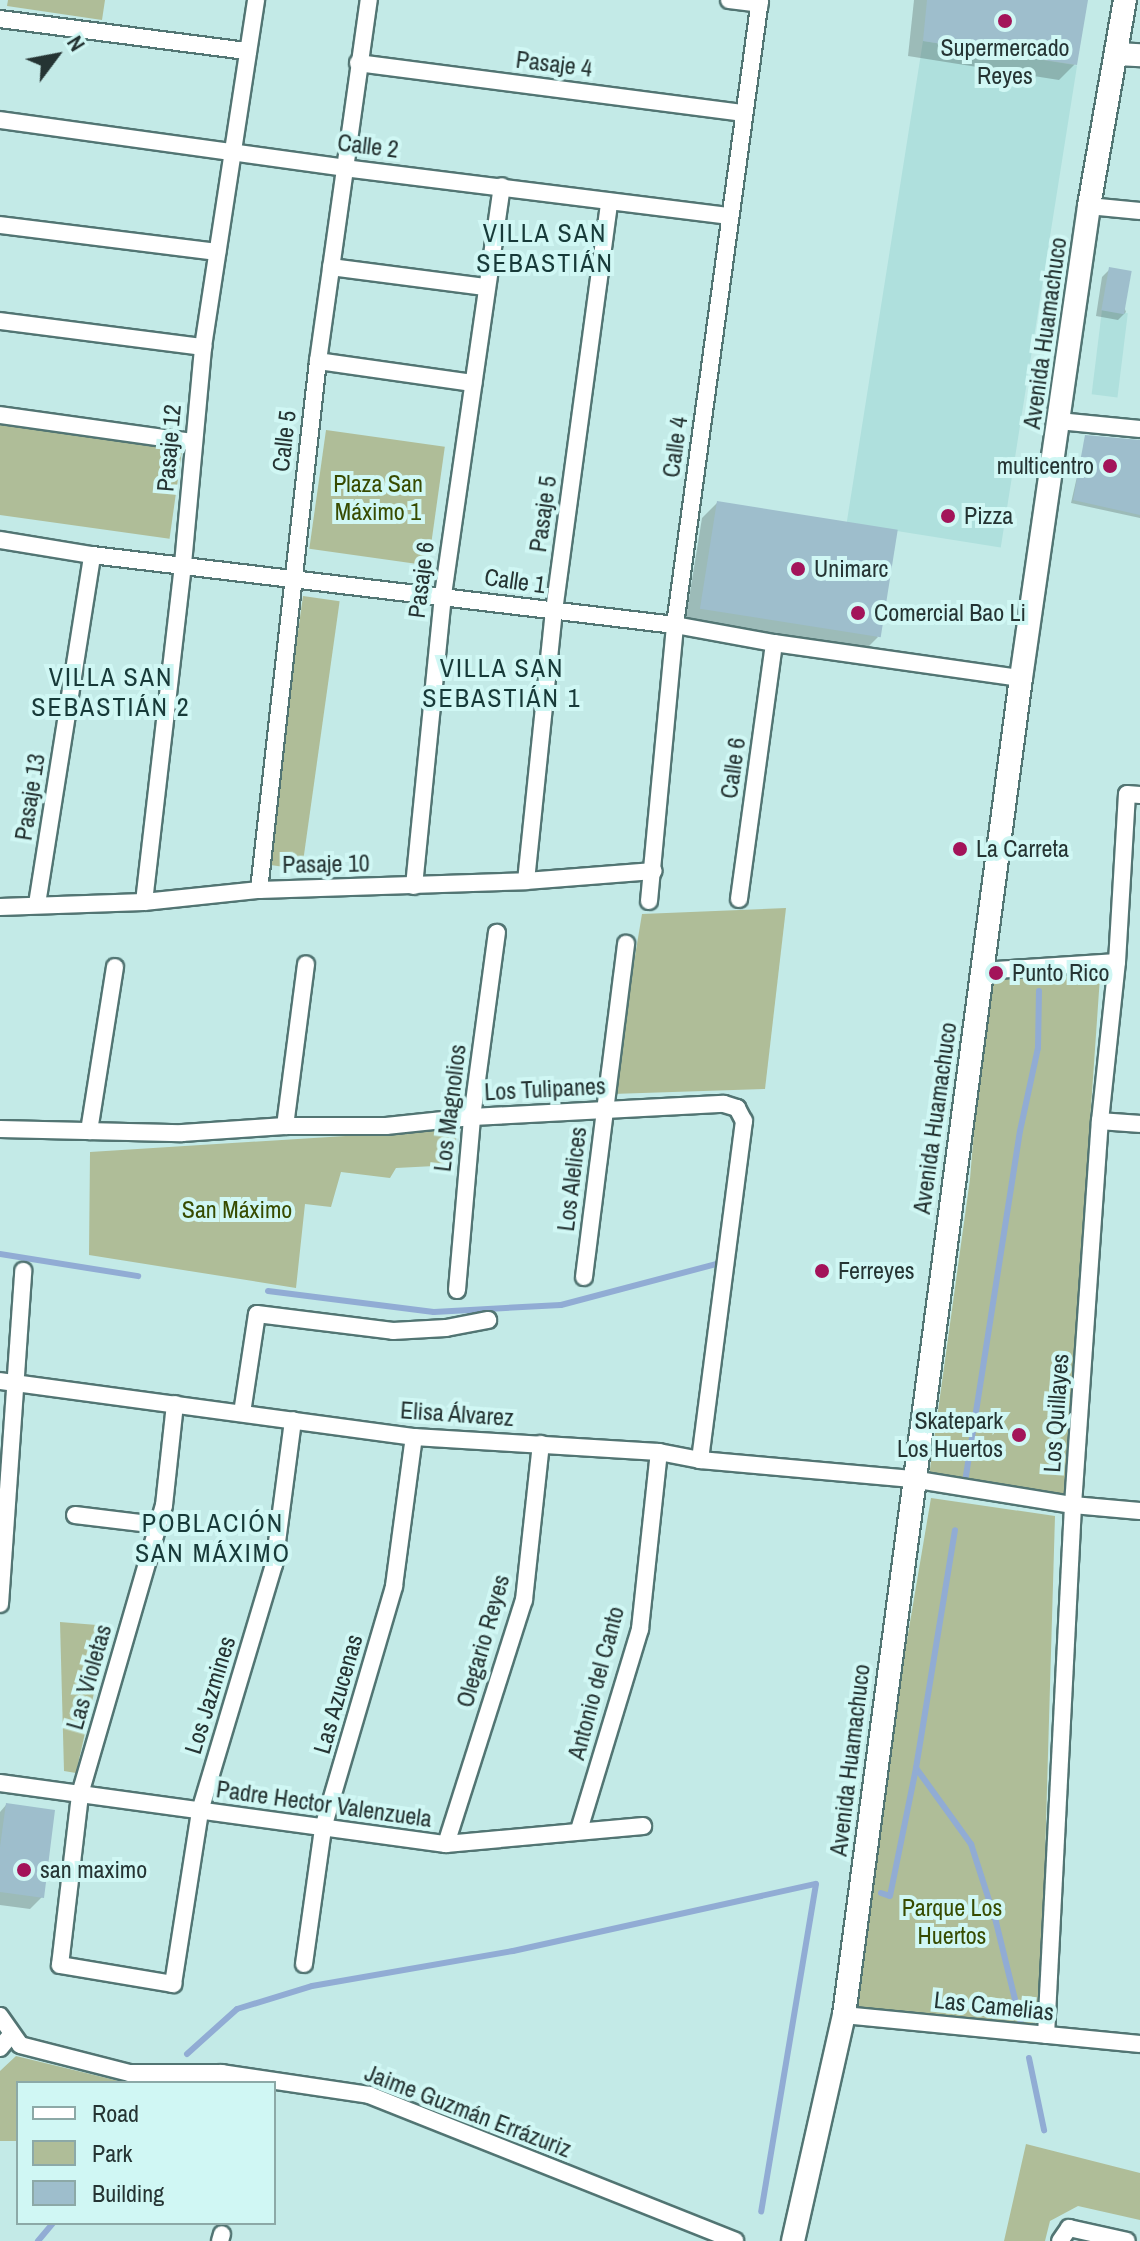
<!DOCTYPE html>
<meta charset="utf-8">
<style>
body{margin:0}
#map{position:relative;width:1140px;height:2241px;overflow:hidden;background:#c3eae7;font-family:"Archivo Narrow",sans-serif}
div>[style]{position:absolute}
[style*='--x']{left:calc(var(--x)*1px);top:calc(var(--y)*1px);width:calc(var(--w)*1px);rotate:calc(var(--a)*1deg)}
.built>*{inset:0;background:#afe0dd;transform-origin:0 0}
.green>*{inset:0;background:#afbd98;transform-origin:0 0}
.shadow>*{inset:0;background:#0003}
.stream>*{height:6px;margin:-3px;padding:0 3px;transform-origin:3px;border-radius:3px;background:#91acd4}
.building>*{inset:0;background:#9ebecc;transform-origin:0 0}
.roads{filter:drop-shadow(2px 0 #527573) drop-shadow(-2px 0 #527573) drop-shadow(0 2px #527573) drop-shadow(0 -2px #527573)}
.street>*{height:16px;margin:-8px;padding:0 8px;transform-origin:8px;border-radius:8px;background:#fff}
.secondary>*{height:22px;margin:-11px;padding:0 11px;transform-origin:11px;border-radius:11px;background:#fff}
.dots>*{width:22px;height:22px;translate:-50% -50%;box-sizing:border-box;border:4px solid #d0f7f4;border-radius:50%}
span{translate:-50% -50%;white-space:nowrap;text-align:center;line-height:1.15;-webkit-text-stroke:8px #d0f7f4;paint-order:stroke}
.poi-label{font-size:24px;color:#253433}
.right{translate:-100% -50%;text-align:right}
.left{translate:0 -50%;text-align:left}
.street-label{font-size:24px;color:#253433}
.park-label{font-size:24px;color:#374b00}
.neighbourhood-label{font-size:26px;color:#173a39;letter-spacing:2px}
.legend{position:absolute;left:16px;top:2081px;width:260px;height:144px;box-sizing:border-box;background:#d0f7f4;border:2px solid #8ca9a7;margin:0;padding:10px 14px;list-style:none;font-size:24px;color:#253433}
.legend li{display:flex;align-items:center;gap:16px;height:40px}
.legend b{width:40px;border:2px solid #8ca9a7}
.north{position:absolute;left:16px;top:16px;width:80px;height:80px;-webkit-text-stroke:6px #d0f7f4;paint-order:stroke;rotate:58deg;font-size:22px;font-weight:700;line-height:32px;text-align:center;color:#253433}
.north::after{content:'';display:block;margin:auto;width:28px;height:36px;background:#253433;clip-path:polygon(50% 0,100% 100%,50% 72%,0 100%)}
</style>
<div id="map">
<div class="built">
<div style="left:923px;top:41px;width:156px;height:488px;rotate:9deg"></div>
<div style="left:1102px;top:310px;width:26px;height:85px;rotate:7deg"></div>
</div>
<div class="green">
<div style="clip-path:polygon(8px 0,105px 0,102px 20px,7px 6px)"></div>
<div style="left:0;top:423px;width:184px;height:91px;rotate:8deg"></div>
<div style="left:326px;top:430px;width:120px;height:120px;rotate:8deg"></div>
<div style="left:303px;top:596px;width:37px;height:271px;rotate:8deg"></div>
<div style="clip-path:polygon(786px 908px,765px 1089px,612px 1094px,642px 914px)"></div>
<div style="clip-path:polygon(1101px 962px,1064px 1499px,929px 1476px,970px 1179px,987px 973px)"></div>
<div style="clip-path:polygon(457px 1129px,454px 1165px,396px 1168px,390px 1178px,341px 1172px,331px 1207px,305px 1204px,296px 1288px,89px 1255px,90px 1152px)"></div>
<div style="clip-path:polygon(931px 1498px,1055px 1516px,1040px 2027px,845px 2007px)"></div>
<div style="clip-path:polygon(60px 1622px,109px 1626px,76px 1773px,64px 1771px)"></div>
<div style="clip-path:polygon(16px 2056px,123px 2082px,127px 2083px,18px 2083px,18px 2141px,0 2141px,0 2071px)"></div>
<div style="clip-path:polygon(1026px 2144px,1140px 2173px,1140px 2220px,1078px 2206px,1050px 2221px,1045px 2241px,1004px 2241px)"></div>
</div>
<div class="shadow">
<div style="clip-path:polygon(914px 0,1086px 0,1075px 64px,1059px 80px,908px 56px)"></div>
<div style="clip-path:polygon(1110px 269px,1126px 312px,1118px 320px,1096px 316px,1102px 277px)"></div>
<div style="clip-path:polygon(1086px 437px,1140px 442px,1140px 518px,1071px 503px)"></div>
<div style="clip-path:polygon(717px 503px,878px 637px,863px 652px,685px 623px,702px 518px)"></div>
<div style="clip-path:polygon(6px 1805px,42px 1897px,30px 1909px,0 1905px,0 1812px)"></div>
</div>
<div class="stream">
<div style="--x:0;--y:1254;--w:140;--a:9.1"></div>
<div style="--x:268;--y:1291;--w:167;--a:7.2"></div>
<div style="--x:434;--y:1312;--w:127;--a:-3.2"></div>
<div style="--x:561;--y:1305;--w:169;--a:-14.8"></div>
<div style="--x:965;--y:1482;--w:355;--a:-81.1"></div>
<div style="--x:1020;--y:1131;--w:85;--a:-77.8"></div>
<div style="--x:1038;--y:1048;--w:57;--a:-89"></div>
<div style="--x:916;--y:1768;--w:94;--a:54.1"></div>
<div style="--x:971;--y:1844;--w:82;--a:72.2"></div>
<div style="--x:996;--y:1922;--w:105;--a:76.2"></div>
<div style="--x:881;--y:1893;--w:9;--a:18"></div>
<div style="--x:890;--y:1896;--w:131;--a:-78.5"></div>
<div style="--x:916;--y:1768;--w:241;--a:-80.7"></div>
<div style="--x:187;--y:2054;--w:67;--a:-42"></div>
<div style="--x:237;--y:2009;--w:78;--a:-17"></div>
<div style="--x:312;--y:1986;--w:204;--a:-9.9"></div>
<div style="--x:513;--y:1951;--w:310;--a:-12.5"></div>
<div style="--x:816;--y:1884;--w:332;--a:99.5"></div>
<div style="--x:1029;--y:2058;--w:74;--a:78.2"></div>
<div style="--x:38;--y:2241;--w:23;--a:-50"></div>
</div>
<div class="building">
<div style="clip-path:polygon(927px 0,1088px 0,1077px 65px,923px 41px)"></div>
<div style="left:1109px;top:267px;width:23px;height:44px;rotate:10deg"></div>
<div style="clip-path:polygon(1085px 435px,1140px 440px,1140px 515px,1073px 500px)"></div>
<div style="left:717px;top:501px;width:183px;height:109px;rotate:9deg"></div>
<div style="clip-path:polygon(6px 1803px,55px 1810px,44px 1898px,0 1892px,0 1847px)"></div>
</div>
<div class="roads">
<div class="street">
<div style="--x:729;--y:0;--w:31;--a:7"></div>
<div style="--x:0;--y:19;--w:250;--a:7.4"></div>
<div style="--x:358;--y:63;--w:389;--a:7.4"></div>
<div style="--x:0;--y:120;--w:347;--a:7.9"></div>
<div style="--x:344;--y:168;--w:389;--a:7.1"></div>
<div style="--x:1089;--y:206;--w:51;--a:5.6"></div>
<div style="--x:0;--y:225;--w:219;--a:7.1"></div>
<div style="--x:331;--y:267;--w:155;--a:7.4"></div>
<div style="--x:0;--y:321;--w:205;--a:7.3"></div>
<div style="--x:318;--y:361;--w:157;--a:8.1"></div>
<div style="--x:0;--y:415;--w:195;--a:8"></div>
<div style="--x:1059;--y:421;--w:81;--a:5.6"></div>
<div style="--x:0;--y:540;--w:93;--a:9.3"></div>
<div style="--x:92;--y:555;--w:587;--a:6.85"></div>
<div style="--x:675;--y:625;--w:101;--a:10.3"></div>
<div style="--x:774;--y:643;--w:249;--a:8.1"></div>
<div style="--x:526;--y:881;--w:271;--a:-84.1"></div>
<div style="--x:554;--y:611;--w:413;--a:-82.3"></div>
<div style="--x:414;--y:886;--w:292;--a:-84.3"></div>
<div style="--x:443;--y:595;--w:413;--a:-81.8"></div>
<div style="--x:259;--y:890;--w:532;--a:-83.64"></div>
<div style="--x:318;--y:361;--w:365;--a:-82"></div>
<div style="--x:739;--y:899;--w:258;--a:-82.2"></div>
<div style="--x:649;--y:901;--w:277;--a:-84.6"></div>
<div style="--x:675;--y:625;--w:631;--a:-82.26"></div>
<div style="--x:144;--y:902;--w:340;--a:-83.4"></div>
<div style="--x:183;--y:564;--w:218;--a:-84.7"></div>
<div style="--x:203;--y:347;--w:351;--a:-81.3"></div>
<div style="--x:37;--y:904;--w:353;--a:-81"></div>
<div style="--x:0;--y:907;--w:144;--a:-2"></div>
<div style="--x:144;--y:902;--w:116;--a:-6"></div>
<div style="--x:259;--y:890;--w:267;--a:-1.9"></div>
<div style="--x:526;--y:881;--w:128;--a:-4.5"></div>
<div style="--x:981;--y:971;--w:136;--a:-3.8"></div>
<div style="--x:1100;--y:1121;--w:40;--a:4.3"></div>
<div style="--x:285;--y:1126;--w:163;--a:-82.6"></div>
<div style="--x:0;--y:1129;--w:182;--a:1.3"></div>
<div style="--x:182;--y:1133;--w:103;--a:-3.9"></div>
<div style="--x:285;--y:1126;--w:101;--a:0"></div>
<div style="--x:386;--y:1126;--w:86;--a:-6"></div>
<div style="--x:472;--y:1117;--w:252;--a:-3"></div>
<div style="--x:724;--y:1104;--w:14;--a:17"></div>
<div style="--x:737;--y:1108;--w:15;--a:62"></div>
<div style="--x:744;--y:1121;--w:342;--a:97.4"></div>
<div style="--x:89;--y:1131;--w:166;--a:-81"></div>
<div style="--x:584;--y:1277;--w:336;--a:-82.8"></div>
<div style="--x:457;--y:1290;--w:174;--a:-85"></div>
<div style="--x:472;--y:1117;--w:186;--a:-82.3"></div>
<div style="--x:0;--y:1381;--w:418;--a:7.7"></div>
<div style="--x:414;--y:1437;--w:245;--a:3.5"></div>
<div style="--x:659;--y:1452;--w:42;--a:11"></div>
<div style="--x:700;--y:1460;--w:213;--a:5.1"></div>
<div style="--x:912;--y:1479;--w:163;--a:9.2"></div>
<div style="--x:1073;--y:1505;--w:67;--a:5.1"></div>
<div style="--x:175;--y:1404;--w:102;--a:96.2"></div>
<div style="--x:164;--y:1505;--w:302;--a:106.2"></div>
<div style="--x:80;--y:1795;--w:171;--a:96.7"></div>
<div style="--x:60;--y:1965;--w:115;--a:9.5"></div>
<div style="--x:173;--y:1984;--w:175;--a:-81.1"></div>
<div style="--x:200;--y:1811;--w:257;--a:-73.3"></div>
<div style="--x:274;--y:1565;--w:146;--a:-82.5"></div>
<div style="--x:242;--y:1413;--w:100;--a:-81.4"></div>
<div style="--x:257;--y:1314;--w:137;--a:7.1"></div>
<div style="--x:393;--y:1331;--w:53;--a:-3.2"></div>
<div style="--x:446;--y:1328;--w:43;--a:-10.8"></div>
<div style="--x:75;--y:1515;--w:84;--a:6.9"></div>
<div style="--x:0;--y:1604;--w:334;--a:-86"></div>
<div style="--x:0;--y:1783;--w:450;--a:7.8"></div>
<div style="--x:446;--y:1844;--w:198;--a:-5.2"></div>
<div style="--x:579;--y:1830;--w:210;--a:-73.1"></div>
<div style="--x:640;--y:1629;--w:178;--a:-83.9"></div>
<div style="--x:446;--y:1844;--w:256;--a:-72.3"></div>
<div style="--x:524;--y:1600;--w:157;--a:-83.8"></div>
<div style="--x:304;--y:1964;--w:137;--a:-82"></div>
<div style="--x:323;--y:1828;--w:252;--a:-73.6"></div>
<div style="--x:394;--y:1586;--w:150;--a:-82.4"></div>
<div style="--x:844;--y:2015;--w:297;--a:5.6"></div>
<div style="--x:0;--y:2016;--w:35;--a:55"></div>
<div style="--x:20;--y:2045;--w:114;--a:14.3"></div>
<div style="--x:130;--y:2073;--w:92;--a:0"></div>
<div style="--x:222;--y:2073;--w:149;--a:8.5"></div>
<div style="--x:369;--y:2095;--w:394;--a:21.7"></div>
<div style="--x:1046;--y:2035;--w:531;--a:-87.08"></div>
<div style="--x:1073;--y:1505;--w:385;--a:-86"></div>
<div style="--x:1100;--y:1121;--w:160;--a:-83.9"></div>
<div style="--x:1117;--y:962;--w:168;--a:-86.6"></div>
<div style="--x:1127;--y:794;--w:13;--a:4"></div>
<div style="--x:0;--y:2048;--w:17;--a:-50"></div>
<div style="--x:220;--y:2241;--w:7;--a:-74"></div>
<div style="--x:1060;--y:2241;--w:16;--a:-55"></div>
<div style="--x:1069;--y:2228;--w:59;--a:12.6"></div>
</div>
<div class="secondary">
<div style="--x:1118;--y:54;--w:22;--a:3"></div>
<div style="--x:793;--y:2241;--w:232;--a:-77.3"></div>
<div style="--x:844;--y:2015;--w:1349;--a:-82.46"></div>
<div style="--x:1021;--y:678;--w:477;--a:-81.8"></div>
<div style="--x:1089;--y:206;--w:209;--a:-80.1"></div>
</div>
</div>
<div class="dots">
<div style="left:1005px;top:21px;background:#a3145a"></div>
<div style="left:1110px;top:466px;background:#a3145a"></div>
<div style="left:948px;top:516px;background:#a3145a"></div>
<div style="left:798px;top:569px;background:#a3145a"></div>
<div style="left:858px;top:613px;background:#a3145a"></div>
<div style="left:960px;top:849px;background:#a3145a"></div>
<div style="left:996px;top:973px;background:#a3145a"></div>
<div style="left:822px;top:1271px;background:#a3145a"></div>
<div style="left:1019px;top:1435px;background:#a3145a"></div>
<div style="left:24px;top:1870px;background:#a3145a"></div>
</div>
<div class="poi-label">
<span style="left:1005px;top:62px">Supermercado<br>Reyes</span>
<span class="right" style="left:1094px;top:466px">multicentro</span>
<span class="left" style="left:964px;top:516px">Pizza</span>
<span class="left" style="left:814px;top:569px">Unimarc</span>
<span class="left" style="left:874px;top:613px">Comercial Bao Li</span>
<span class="left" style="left:976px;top:849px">La Carreta</span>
<span class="left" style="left:1012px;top:973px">Punto Rico</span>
<span class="left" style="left:838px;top:1271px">Ferreyes</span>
<span class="right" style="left:1003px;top:1435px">Skatepark<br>Los Huertos</span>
<span class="left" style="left:40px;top:1870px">san maximo</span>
</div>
<div class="street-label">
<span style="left:554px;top:64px;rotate:7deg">Pasaje 4</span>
<span style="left:368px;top:146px;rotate:7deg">Calle 2</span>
<span style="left:1045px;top:333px;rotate:-82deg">Avenida Huamachuco</span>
<span style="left:284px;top:441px;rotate:-83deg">Calle 5</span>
<span style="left:675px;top:447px;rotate:-82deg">Calle 4</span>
<span style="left:169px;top:448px;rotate:-85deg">Pasaje 12</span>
<span style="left:543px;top:514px;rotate:-82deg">Pasaje 5</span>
<span style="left:421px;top:580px;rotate:-83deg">Pasaje 6</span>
<span style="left:515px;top:581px;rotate:8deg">Calle 1</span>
<span style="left:733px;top:768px;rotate:-82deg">Calle 6</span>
<span style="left:30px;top:797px;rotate:-81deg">Pasaje 13</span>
<span style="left:326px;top:864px;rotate:-1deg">Pasaje 10</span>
<span style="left:545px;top:1089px;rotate:-3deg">Los Tulipanes</span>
<span style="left:450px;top:1108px;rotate:-83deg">Los Magnolios</span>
<span style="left:935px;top:1118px;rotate:-82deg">Avenida Huamachuco</span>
<span style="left:572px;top:1179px;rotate:-83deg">Los Alelices</span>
<span style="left:1056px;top:1413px;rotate:-86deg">Los Quillayes</span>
<span style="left:457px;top:1414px;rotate:4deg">Elisa Álvarez</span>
<span style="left:483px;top:1641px;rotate:-74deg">Olegario Reyes</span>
<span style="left:89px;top:1677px;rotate:-74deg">Las Violetas</span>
<span style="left:596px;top:1683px;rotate:-75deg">Antonio del Canto</span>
<span style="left:338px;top:1694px;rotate:-74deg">Las Azucenas</span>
<span style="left:210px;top:1695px;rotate:-73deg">Los Jazmines</span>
<span style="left:850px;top:1760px;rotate:-83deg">Avenida Huamachuco</span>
<span style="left:324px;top:1804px;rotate:8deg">Padre Hector Valenzuela</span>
<span style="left:994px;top:2006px;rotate:6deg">Las Camelias</span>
<span style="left:468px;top:2111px;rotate:21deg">Jaime Guzmán Errázuriz</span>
</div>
<div class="park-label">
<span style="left:378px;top:498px">Plaza San<br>Máximo 1</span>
<span style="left:237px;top:1210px">San Máximo</span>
<span style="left:952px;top:1922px">Parque Los<br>Huertos</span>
</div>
<div class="neighbourhood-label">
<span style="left:545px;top:248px">VILLA SAN<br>SEBASTIÁN</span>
<span style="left:502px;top:683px">VILLA SAN<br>SEBASTIÁN 1</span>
<span style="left:111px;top:692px">VILLA SAN<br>SEBASTIÁN 2</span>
<span style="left:213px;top:1538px">POBLACIÓN<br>SAN MÁXIMO</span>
</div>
<ul class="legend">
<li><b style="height:10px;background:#fff"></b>Road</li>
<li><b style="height:22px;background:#afbd98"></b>Park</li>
<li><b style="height:22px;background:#9ebecc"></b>Building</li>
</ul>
<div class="north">N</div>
</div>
